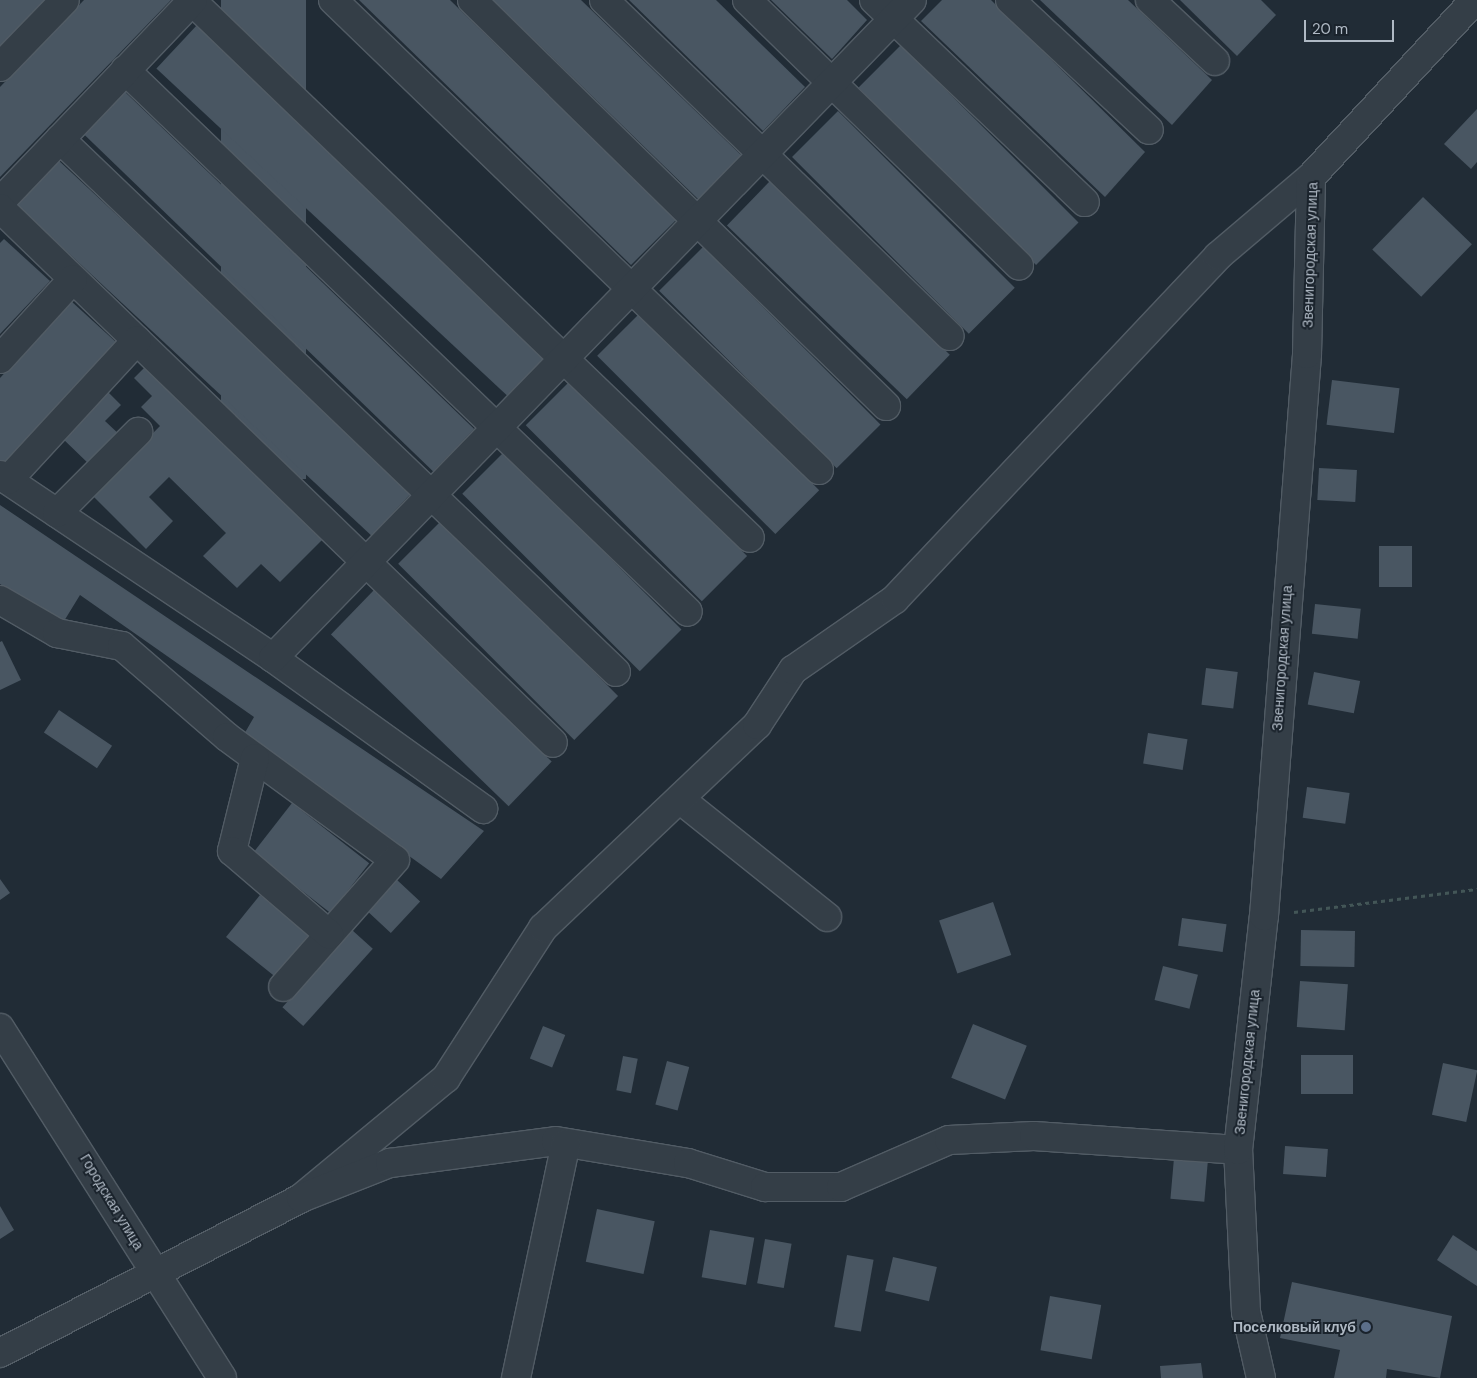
<!DOCTYPE html>
<meta charset="utf-8">
<style>
body{margin:0}
#map{position:relative;width:1477px;height:1378px;overflow:hidden;background:#212c36;font-family:"DM Sans",sans-serif}
div>[style]{position:absolute}
[style*='--x']{left:calc(var(--x)*1px);top:calc(var(--y)*1px);width:calc(var(--w)*1px);rotate:calc(var(--a)*1deg)}
.building>*{inset:0;background:#495662;transform-origin:0 0}
.path>*{height:3px;margin-top:-1.5px;transform-origin:0;background:repeating-linear-gradient(90deg,#435657 0 4px,transparent 0 8px)}
.roads{filter:drop-shadow(1px 0 #525c65) drop-shadow(-1px 0 #525c65) drop-shadow(0 1px #525c65) drop-shadow(0 -1px #525c65)}
.minor>*{height:28px;margin:-14px;padding:0 14px;transform-origin:14px;border-radius:14px;background:#343e47}
.dots>*{width:14px;height:14px;translate:-50% -50%;box-sizing:border-box;border:2px solid #1a232c;border-radius:50%}
span{translate:-50% -50%;white-space:nowrap;text-align:center;line-height:1.15;-webkit-text-stroke:4px #1a232c;paint-order:stroke}
.street-label{font-size:14px;color:#afb9c4}
.poi-label{font-size:14px;color:#afb9c4;font-weight:700}
.right{translate:-100% -50%;text-align:right}
.scale{position:absolute;left:1304px;top:20px;width:90px;height:22px;box-sizing:border-box;border:2px solid #afb9c4;border-top:0;padding-left:6px;font-size:15px;line-height:18px;white-space:nowrap;color:#afb9c4;-webkit-text-stroke:4px #1a232c;paint-order:stroke}
</style>
<div id="map">
<div class="building">
<div style="clip-path:polygon(0 0,48px 0,0 50px)"></div>
<div style="clip-path:polygon(84px 0,171px 0,0 177px,0 87px)"></div>
<div style="left:221px;top:0;width:85px;height:479px"></div>
<div style="clip-path:polygon(359px 0,450px 0,676px 220px,631px 265px)"></div>
<div style="clip-path:polygon(493px 0,581px 0,742px 156px,699px 200px)"></div>
<div style="clip-path:polygon(629px 0,716px 0,805px 87px,763px 131px)"></div>
<div style="clip-path:polygon(771px 0,847px 0,867px 20px,832px 59px)"></div>
<div style="clip-path:polygon(942px 0,991px 0,1145px 152px,1105px 197px,921px 21px)"></div>
<div style="clip-path:polygon(1040px 0,1128px 0,1212px 80px,1172px 125px)"></div>
<div style="clip-path:polygon(1180px 0,1261px 0,1276px 15px,1237px 56px)"></div>
<div style="left:198px;top:24px;width:484px;height:61px;rotate:43deg"></div>
<div style="left:901px;top:45px;width:251px;height:60px;rotate:45deg"></div>
<div style="left:121px;top:88px;width:491px;height:59px;rotate:44deg"></div>
<div style="clip-path:polygon(1477px 109px,1477px 162px,1471px 169px,1444px 144px)"></div>
<div style="left:838px;top:111px;width:250px;height:65px;rotate:45deg"></div>
<div style="left:57px;top:159px;width:487px;height:61px;rotate:43deg"></div>
<div style="left:770px;top:181px;width:250px;height:62px;rotate:44deg"></div>
<div style="left:1423px;top:197px;width:68px;height:73px;rotate:44deg"></div>
<div style="clip-path:polygon(4px 239px,50px 281px,0 334px,0 243px)"></div>
<div style="left:703px;top:247px;width:251px;height:62px;rotate:45deg"></div>
<div style="clip-path:polygon(71px 301px,117px 343px,4px 466px,0 463px,0 378px)"></div>
<div style="left:641px;top:312px;width:252px;height:62px;rotate:45deg"></div>
<div style="clip-path:polygon(147px 365px,323px 539px,280px 582px,261px 564px,237px 588px,203px 556px,226px 533px,169px 477px,149px 497px,173px 521px,146px 549px,92px 495px,160px 426px,141px 407px,152px 396px,134px 378px)"></div>
<div style="left:571px;top:380px;width:249px;height:64px;rotate:45deg"></div>
<div style="left:1332px;top:380px;width:68px;height:45px;rotate:7deg"></div>
<div style="clip-path:polygon(106px 390px,121px 405px,105px 421px,121px 436px,91px 466px,61px 437px)"></div>
<div style="left:504px;top:452px;width:251px;height:59px;rotate:45deg"></div>
<div style="left:1319px;top:468px;width:38px;height:32px;rotate:3deg"></div>
<div style="clip-path:polygon(0 505px,484px 831px,441px 879px,243px 736px,254px 717px,80px 595px,61px 626px,0 584px)"></div>
<div style="left:442px;top:520px;width:249px;height:62px;rotate:45deg"></div>
<div style="left:1379px;top:546px;width:33px;height:41px"></div>
<div style="left:374px;top:590px;width:247px;height:62px;rotate:44deg"></div>
<div style="left:1315px;top:604px;width:46px;height:30px;rotate:6deg"></div>
<div style="clip-path:polygon(2px 641px,21px 680px,0 690px,0 642px)"></div>
<div style="left:1206px;top:668px;width:32px;height:37px;rotate:7deg"></div>
<div style="left:1314px;top:672px;width:47px;height:33px;rotate:11deg"></div>
<div style="left:59px;top:710px;width:64px;height:27px;rotate:34deg"></div>
<div style="left:1148px;top:733px;width:40px;height:31px;rotate:9deg"></div>
<div style="left:1307px;top:787px;width:43px;height:31px;rotate:8deg"></div>
<div style="left:292px;top:803px;width:98px;height:63px;rotate:38deg"></div>
<div style="clip-path:polygon(0 879px,10px 893px,0 900px)"></div>
<div style="left:396px;top:879px;width:33px;height:43px;rotate:43deg"></div>
<div style="left:260px;top:895px;width:63px;height:54px;rotate:39deg"></div>
<div style="left:993px;top:902px;width:56px;height:57px;rotate:71deg"></div>
<div style="left:1182px;top:918px;width:45px;height:28px;rotate:8deg"></div>
<div style="left:352px;top:930px;width:28px;height:104px;rotate:42deg"></div>
<div style="left:1301px;top:930px;width:54px;height:36px;rotate:1deg"></div>
<div style="left:1163px;top:966px;width:36px;height:35px;rotate:14deg"></div>
<div style="left:1300px;top:981px;width:48px;height:46px;rotate:4deg"></div>
<div style="left:973px;top:1024px;width:58px;height:58px;rotate:22deg"></div>
<div style="left:543px;top:1026px;width:24px;height:35px;rotate:22deg"></div>
<div style="left:1301px;top:1055px;width:52px;height:39px"></div>
<div style="left:623px;top:1056px;width:15px;height:35px;rotate:11deg"></div>
<div style="left:667px;top:1061px;width:23px;height:45px;rotate:15deg"></div>
<div style="left:1443px;top:1063px;width:35px;height:53px;rotate:12deg"></div>
<div style="left:1285px;top:1146px;width:43px;height:28px;rotate:4deg"></div>
<div style="left:1174px;top:1158px;width:34px;height:41px;rotate:5deg"></div>
<div style="clip-path:polygon(0 1206px,14px 1230px,0 1239px)"></div>
<div style="left:597px;top:1209px;width:59px;height:54px;rotate:12deg"></div>
<div style="left:710px;top:1230px;width:45px;height:48px;rotate:10deg"></div>
<div style="clip-path:polygon(1453px 1235px,1477px 1251px,1477px 1286px,1437px 1260px)"></div>
<div style="left:765px;top:1239px;width:27px;height:45px;rotate:10deg"></div>
<div style="left:847px;top:1255px;width:27px;height:73px;rotate:10deg"></div>
<div style="left:893px;top:1257px;width:45px;height:35px;rotate:13deg"></div>
<div style="clip-path:polygon(1292px 1282px,1452px 1316px,1440px 1378px,1387px 1369px,1386px 1378px,1334px 1378px,1340px 1350px,1280px 1338px)"></div>
<div style="left:1050px;top:1296px;width:52px;height:55px;rotate:10deg"></div>
<div style="clip-path:polygon(1201px 1363px,1203px 1378px,1161px 1378px,1160px 1366px)"></div>
</div>
<div class="path">
<div style="--x:1294;--y:912;--w:184;--a:-7.2"></div>
</div>
<div class="roads">
<div class="minor">
<div style="--x:333;--y:0;--w:676;--a:44.04"></div>
<div style="--x:472;--y:0;--w:580;--a:44.44"></div>
<div style="--x:604;--y:0;--w:482;--a:44.2"></div>
<div style="--x:747;--y:0;--w:380;--a:44.3"></div>
<div style="--x:874;--y:0;--w:292;--a:43.8"></div>
<div style="--x:1010;--y:0;--w:190;--a:43.1"></div>
<div style="--x:1150;--y:0;--w:89;--a:43.2"></div>
<div style="--x:192;--y:1;--w:774;--a:43.9"></div>
<div style="--x:0;--y:67;--w:93;--a:-45.9"></div>
<div style="--x:125;--y:70;--w:781;--a:43.91"></div>
<div style="--x:60;--y:139;--w:770;--a:43.79"></div>
<div style="--x:0;--y:202;--w:279;--a:-46.3"></div>
<div style="--x:0;--y:208;--w:769;--a:44.05"></div>
<div style="--x:0;--y:359;--w:108;--a:-47.6"></div>
<div style="--x:0;--y:475;--w:329;--a:33.8"></div>
<div style="--x:273;--y:658;--w:259;--a:35.7"></div>
<div style="--x:8;--y:480;--w:190;--a:-47.3"></div>
<div style="--x:57;--y:513;--w:115;--a:-45"></div>
<div style="--x:0;--y:600;--w:66;--a:30.1"></div>
<div style="--x:57;--y:633;--w:66;--a:11.3"></div>
<div style="--x:122;--y:646;--w:139;--a:40.9"></div>
<div style="--x:227;--y:737;--w:208;--a:36.2"></div>
<div style="--x:395;--y:860;--w:169;--a:131.4"></div>
<div style="--x:273;--y:658;--w:917;--a:-45.84"></div>
<div style="--x:255;--y:758;--w:96;--a:103.9"></div>
<div style="--x:232;--y:851;--w:128;--a:40.6"></div>
<div style="--x:681;--y:800;--w:187;--a:38.7"></div>
<div style="--x:0;--y:1028;--w:414;--a:57.6"></div>
<div style="--x:301;--y:1198;--w:188;--a:-39.6"></div>
<div style="--x:446;--y:1078;--w:179;--a:-57.1"></div>
<div style="--x:543;--y:928;--w:295;--a:-43.5"></div>
<div style="--x:757;--y:725;--w:66;--a:-56.8"></div>
<div style="--x:793;--y:670;--w:124;--a:-34.8"></div>
<div style="--x:895;--y:599;--w:471;--a:-46.7"></div>
<div style="--x:1218;--y:256;--w:122;--a:-40.3"></div>
<div style="--x:0;--y:1353;--w:339;--a:-27.2"></div>
<div style="--x:301;--y:1198;--w:96;--a:-21.5"></div>
<div style="--x:390;--y:1163;--w:167;--a:-7.5"></div>
<div style="--x:556;--y:1141;--w:134;--a:9.5"></div>
<div style="--x:688;--y:1163;--w:81;--a:17.3"></div>
<div style="--x:765;--y:1187;--w:76;--a:0"></div>
<div style="--x:841;--y:1187;--w:118;--a:-23.5"></div>
<div style="--x:949;--y:1140;--w:85;--a:-2.7"></div>
<div style="--x:1034;--y:1136;--w:204;--a:3.9"></div>
<div style="--x:516;--y:1378;--w:240;--a:-78"></div>
<div style="--x:1261;--y:1378;--w:68;--a:-102.8"></div>
<div style="--x:1246;--y:1312;--w:162;--a:-92.8"></div>
<div style="--x:1238;--y:1150;--w:235;--a:-83.7"></div>
<div style="--x:1264;--y:916;--w:564;--a:-85.62"></div>
<div style="--x:1307;--y:354;--w:177;--a:-88.7"></div>
<div style="--x:1311;--y:177;--w:241;--a:-47.2"></div>
</div>
</div>
<div class="dots">
<div style="left:1366px;top:1327px;background:#5c6f8a"></div>
</div>
<div class="street-label">
<span style="left:1310px;top:255px;rotate:-88deg">Звенигородская улица</span>
<span style="left:1282px;top:658px;rotate:-86deg">Звенигородская улица</span>
<span style="left:1247px;top:1062px;rotate:-84deg">Звенигородская улица</span>
<span style="left:112px;top:1202px;rotate:59deg">Городская улица</span>
</div>
<div class="poi-label">
<span class="right" style="left:1356px;top:1327px">Поселковый клуб</span>
</div>
<div class="scale">20 m</div>
</div>
